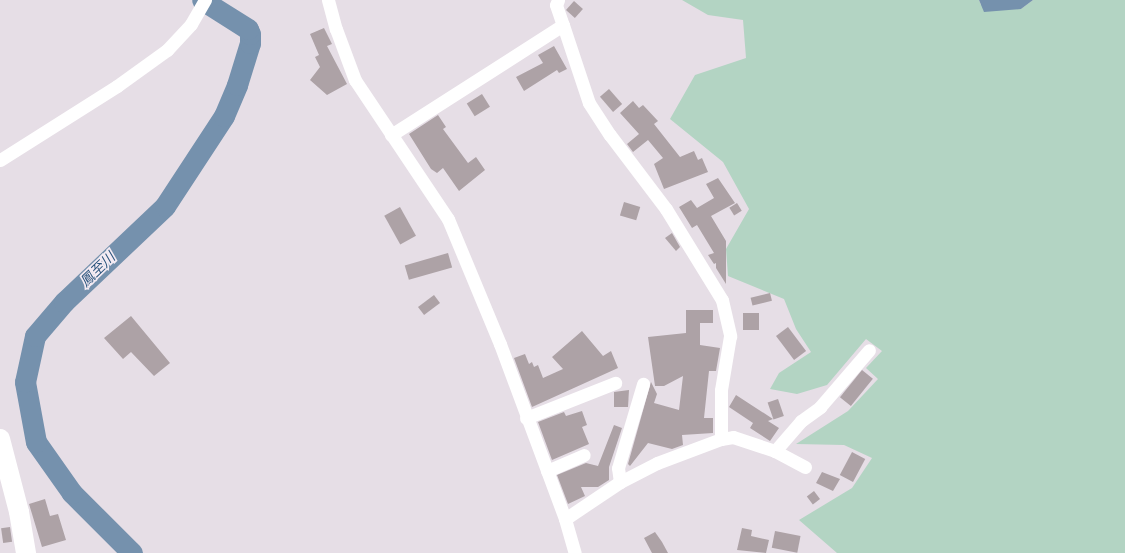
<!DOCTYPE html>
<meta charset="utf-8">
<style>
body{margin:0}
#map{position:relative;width:1125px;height:553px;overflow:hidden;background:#e6dee6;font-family:"Fira Sans","Noto Sans JP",sans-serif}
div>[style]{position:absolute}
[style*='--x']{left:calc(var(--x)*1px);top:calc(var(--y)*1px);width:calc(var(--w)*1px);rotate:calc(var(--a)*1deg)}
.green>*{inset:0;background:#b3d4c3}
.water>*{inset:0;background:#7591ad}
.river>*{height:21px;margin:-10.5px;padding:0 10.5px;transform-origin:10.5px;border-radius:10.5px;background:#7591ad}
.building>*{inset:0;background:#ada2a6;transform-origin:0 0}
.minor>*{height:13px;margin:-6.5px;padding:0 6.5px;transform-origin:6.5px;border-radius:6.5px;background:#fff}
.highway>*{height:20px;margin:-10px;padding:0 10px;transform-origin:10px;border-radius:10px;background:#fff}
span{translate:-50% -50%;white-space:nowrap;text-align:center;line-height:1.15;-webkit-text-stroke:3.5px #f4ebf3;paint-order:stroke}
.water-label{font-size:14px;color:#29537c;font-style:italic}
</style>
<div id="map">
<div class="green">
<div style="clip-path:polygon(682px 0,979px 0,981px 5px,1021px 9px,1033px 0,1125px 0,1125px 553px,837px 553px,799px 520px,852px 488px,872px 458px,844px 445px,796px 444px,848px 411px,878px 379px,866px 368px,882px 351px,866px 339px,827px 385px,797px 394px,770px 389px,779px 373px,811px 352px,796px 329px,784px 299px,728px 276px,726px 249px,749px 209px,723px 162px,670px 119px,695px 75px,746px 58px,743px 20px,708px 15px)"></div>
</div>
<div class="water">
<div style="clip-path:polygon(979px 0,1033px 0,1021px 9px,984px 12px)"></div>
</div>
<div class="river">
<div style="--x:132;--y:553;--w:85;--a:-135"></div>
<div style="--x:72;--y:493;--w:62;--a:-125.2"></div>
<div style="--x:36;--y:442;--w:61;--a:-100.4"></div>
<div style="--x:25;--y:382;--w:47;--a:-77.7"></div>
<div style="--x:35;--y:336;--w:45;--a:-49.5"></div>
<div style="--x:64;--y:302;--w:139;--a:-43.5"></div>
<div style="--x:165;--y:206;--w:108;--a:-56.8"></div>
<div style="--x:224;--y:116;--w:34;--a:-67"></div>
<div style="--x:237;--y:85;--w:44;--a:-72.8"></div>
<div style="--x:250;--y:43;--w:9;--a:-90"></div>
<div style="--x:250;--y:34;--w:5;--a:-112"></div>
<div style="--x:248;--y:29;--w:54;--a:-147.8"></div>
</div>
<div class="building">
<div style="left:574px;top:1px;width:12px;height:12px;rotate:42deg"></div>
<div style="clip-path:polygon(324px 28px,332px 44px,327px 46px,347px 84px,327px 95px,310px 80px,320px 67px,315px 57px,319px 55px,310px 34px)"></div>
<div style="clip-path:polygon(554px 46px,567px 69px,559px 73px,557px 70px,524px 91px,516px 77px,543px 63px,538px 55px)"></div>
<div style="left:609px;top:89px;width:20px;height:12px;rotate:49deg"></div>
<div style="left:482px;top:94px;width:15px;height:18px;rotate:58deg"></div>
<div style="clip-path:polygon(633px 101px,639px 108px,643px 105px,658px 121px,654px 124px,680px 157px,694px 151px,698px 160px,702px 158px,708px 172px,664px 189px,654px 164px,663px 158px,648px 140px,633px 152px,627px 144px,639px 134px,620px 113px)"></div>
<div style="clip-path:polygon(438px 115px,446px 127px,443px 129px,468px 163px,476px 157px,485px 170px,459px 191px,443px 168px,437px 173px,431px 169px,409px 134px)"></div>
<div style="clip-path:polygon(718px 178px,735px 203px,711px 216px,726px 241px,726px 284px,716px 268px,716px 263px,714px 264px,708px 255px,714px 253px,697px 225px,692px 228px,679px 207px,691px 200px,697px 208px,714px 198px,706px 184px)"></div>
<div style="left:624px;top:202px;width:17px;height:14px;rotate:17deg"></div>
<div style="left:737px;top:203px;width:9px;height:9px;rotate:58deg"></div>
<div style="left:400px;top:207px;width:33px;height:18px;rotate:61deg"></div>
<div style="clip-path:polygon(672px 233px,680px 247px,676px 251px,665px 238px)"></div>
<div style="left:448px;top:253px;width:15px;height:45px;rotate:74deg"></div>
<div style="left:770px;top:293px;width:8px;height:20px;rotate:76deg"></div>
<div style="left:434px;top:295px;width:10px;height:20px;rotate:53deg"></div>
<div style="clip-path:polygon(686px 310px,713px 310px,713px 323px,700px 323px,700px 345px,720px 348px,716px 371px,709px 371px,704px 418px,713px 418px,713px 433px,682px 435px,683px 445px,672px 449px,648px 443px,630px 466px,628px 464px,651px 382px,657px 394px,654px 403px,679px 410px,683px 376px,664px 386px,655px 386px,648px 337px,686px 333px)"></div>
<div style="left:759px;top:313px;width:17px;height:16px;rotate:90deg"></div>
<div style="clip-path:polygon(131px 316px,170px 363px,154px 376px,131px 352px,123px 359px,104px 338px)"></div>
<div style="left:788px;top:327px;width:30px;height:15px;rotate:53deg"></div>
<div style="clip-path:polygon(582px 331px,603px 356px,611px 351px,618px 368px,532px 407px,514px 358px,525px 354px,529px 364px,532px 362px,534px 367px,538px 365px,543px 378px,563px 369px,552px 357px)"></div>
<div style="left:862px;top:370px;width:14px;height:35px;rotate:39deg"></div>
<div style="clip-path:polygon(629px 390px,628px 407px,614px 407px,614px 392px)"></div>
<div style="clip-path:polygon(736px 395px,773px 419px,768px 421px,779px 428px,770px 441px,750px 428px,753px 423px,729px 407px)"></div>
<div style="left:778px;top:399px;width:18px;height:11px;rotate:71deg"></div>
<div style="clip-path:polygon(582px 411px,587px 425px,582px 427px,589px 444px,552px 460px,538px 422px,564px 412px,566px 416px)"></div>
<div style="clip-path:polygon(614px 425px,622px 428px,609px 467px,609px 480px,598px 487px,581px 487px,585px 496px,568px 504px,557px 475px,586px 463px,598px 466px)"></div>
<div style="left:852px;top:452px;width:15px;height:26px;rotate:28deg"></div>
<div style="clip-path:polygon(822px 472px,840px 479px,833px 491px,816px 483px)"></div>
<div style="left:814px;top:491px;width:10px;height:9px;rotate:53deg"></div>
<div style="clip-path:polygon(45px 499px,50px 516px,58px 514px,66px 540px,42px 547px,29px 504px)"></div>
<div style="left:10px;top:527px;width:15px;height:9px;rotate:82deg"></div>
<div style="clip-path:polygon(742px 528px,752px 530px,751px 536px,769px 540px,766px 553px,737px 550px)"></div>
<div style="left:775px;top:531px;width:26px;height:17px;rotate:11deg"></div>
<div style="clip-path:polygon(655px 532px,662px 542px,668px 553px,652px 553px,644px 538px)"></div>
</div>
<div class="minor">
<div style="--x:328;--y:0;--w:30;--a:75"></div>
<div style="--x:336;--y:29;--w:54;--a:69.6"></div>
<div style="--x:355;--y:80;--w:167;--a:56.2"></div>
<div style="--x:448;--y:219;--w:135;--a:67.4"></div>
<div style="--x:500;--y:344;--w:187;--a:69.6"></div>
<div style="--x:565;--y:519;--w:35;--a:74"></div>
<div style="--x:558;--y:0;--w:5;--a:112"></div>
<div style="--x:556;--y:5;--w:21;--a:71"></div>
<div style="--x:391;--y:135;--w:204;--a:-32.6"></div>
<div style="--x:563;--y:25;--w:82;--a:71.6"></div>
<div style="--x:589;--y:103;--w:38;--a:57"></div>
<div style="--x:610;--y:135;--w:93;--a:52.9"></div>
<div style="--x:666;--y:209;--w:107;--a:58.4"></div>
<div style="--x:722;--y:300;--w:37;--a:77"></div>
<div style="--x:730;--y:336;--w:55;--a:99.5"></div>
<div style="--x:721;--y:390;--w:49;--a:90"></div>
<div style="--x:721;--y:439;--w:68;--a:159.4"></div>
<div style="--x:657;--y:463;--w:42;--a:152.8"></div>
<div style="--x:620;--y:482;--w:66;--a:146.1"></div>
<div style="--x:0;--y:160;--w:138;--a:-32.3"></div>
<div style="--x:117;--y:86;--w:62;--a:-35.8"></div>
<div style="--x:167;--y:50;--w:35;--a:-47"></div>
<div style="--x:191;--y:24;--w:28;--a:-60"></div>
<div style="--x:526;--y:418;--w:96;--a:-21.5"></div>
<div style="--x:721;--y:439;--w:12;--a:-9"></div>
<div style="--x:733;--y:437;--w:44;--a:18.4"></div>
<div style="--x:775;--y:451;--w:34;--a:28"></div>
<div style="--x:775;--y:451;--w:40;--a:-49"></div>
<div style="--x:801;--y:421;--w:24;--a:-36"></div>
<div style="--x:820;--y:407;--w:75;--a:-49.3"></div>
<div style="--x:547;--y:471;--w:40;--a:-23.4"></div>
<div style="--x:620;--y:482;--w:14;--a:-98"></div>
<div style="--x:618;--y:468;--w:88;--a:-73.4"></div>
</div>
<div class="highway">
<div style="--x:0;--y:439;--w:75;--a:75.4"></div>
<div style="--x:19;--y:512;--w:42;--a:80.3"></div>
</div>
<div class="water-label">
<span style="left:98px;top:270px;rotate:-44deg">鳳至川</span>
</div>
</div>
